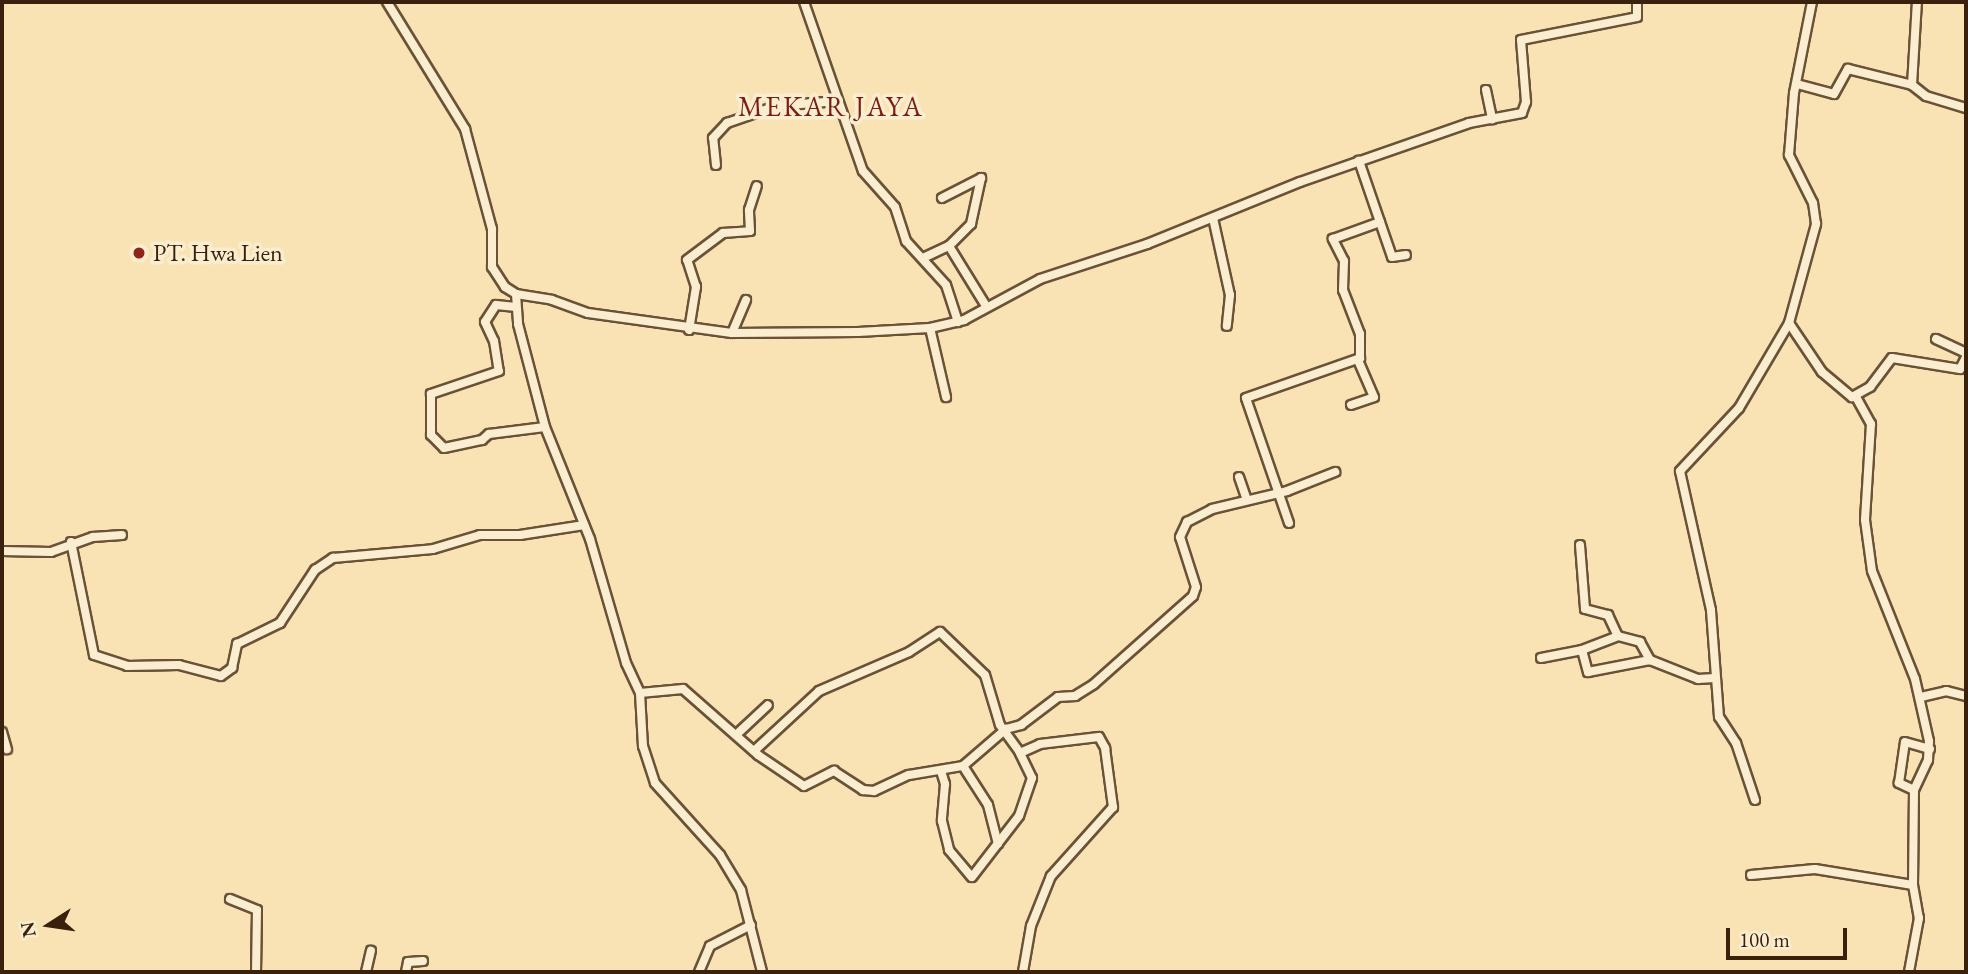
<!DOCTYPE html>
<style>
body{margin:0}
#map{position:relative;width:1968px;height:974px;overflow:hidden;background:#f9e3b5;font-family:"EB Garamond",serif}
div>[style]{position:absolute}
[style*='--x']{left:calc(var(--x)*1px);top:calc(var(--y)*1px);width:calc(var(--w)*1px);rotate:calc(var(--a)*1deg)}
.roads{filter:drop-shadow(2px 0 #6a5237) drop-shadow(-2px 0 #6a5237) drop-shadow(0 2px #6a5237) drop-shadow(0 -2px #6a5237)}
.street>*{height:8px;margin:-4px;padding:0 4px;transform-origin:4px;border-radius:4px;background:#fbedcf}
.dots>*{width:19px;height:19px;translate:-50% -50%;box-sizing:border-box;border:4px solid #fbedcf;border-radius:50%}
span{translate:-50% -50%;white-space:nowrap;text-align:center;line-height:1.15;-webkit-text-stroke:7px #fbedcf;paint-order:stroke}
.poi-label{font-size:24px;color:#3a210d}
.left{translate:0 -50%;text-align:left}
.quarter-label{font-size:28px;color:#7a1f14;letter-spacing:2px}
.frame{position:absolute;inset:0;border:4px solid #3a210d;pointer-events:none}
.north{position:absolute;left:14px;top:890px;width:70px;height:70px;-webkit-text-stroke:5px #fbedcf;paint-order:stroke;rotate:258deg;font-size:19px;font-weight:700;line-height:28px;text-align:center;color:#3a210d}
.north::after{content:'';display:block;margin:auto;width:24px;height:32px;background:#3a210d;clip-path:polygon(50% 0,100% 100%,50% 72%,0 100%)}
.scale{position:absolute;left:1726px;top:928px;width:121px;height:32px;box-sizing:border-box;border:4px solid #3a210d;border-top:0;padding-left:9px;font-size:21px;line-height:24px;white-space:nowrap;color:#3a210d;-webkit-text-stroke:5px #fbedcf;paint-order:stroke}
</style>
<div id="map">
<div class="roads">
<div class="street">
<div style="--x:387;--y:2;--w:149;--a:58.4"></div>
<div style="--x:465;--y:129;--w:104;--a:74.9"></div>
<div style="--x:492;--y:229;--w:38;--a:90"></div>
<div style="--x:492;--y:267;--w:24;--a:57"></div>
<div style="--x:505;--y:287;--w:13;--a:32"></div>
<div style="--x:516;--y:294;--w:36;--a:9"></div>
<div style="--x:552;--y:300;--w:38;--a:20"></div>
<div style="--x:588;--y:313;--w:145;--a:7.9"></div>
<div style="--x:732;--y:333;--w:126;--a:-0.5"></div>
<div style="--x:858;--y:332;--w:72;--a:-3.2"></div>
<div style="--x:930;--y:328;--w:35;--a:-13"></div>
<div style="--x:964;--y:320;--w:86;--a:-28.3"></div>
<div style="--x:1040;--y:279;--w:113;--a:-18.1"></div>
<div style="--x:1147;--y:244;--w:165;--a:-22.1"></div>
<div style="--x:1300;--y:182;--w:179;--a:-19.2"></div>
<div style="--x:1469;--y:123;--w:54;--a:-10.7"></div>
<div style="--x:1522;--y:113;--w:12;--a:-70"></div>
<div style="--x:1526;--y:102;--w:62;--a:-94.6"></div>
<div style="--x:1521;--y:40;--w:118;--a:-11.2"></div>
<div style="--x:1637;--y:17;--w:15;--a:-90"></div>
<div style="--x:804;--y:2;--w:179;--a:70.8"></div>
<div style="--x:863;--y:171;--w:48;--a:48.4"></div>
<div style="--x:895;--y:207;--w:36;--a:72"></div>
<div style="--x:906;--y:241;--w:59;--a:47.7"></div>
<div style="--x:946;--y:285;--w:39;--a:72"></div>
<div style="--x:1797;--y:84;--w:38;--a:15"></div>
<div style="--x:1834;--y:94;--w:29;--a:-61"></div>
<div style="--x:1848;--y:69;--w:66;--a:14"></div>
<div style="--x:1912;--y:85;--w:83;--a:-86.6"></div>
<div style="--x:1912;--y:85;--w:18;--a:38"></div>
<div style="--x:1926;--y:96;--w:42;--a:16.7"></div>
<div style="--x:1486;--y:90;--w:30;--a:78"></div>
<div style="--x:716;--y:165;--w:27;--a:-96"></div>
<div style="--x:713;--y:138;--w:21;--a:-47"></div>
<div style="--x:727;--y:123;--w:52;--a:-19.1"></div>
<div style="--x:776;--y:106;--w:62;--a:-4.6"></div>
<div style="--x:942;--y:198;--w:44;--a:-27.1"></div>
<div style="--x:981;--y:178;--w:47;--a:102.3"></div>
<div style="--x:971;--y:224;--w:31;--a:135"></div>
<div style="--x:949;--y:246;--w:70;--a:58.3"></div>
<div style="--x:1213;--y:218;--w:79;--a:77.6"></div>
<div style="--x:1230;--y:295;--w:31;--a:96"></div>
<div style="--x:1380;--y:222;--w:37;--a:71"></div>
<div style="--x:1392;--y:257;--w:14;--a:-8"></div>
<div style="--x:923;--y:258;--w:29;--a:-25"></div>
<div style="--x:516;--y:294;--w:30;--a:86"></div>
<div style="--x:518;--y:324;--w:106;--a:75.3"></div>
<div style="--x:545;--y:427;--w:121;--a:68.1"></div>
<div style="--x:590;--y:539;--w:129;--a:73.8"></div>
<div style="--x:626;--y:663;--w:33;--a:65"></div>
<div style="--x:640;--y:693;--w:53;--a:86.8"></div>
<div style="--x:643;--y:746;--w:39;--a:72"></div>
<div style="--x:655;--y:783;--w:97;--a:47.9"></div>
<div style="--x:720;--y:855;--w:41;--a:59"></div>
<div style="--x:741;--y:890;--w:85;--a:75.6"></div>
<div style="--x:516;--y:307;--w:20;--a:-174"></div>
<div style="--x:496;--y:305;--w:20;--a:123"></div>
<div style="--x:485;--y:322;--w:21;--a:65"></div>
<div style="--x:494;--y:341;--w:30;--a:81"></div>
<div style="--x:499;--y:371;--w:72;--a:161.3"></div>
<div style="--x:431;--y:394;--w:41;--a:90"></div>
<div style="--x:431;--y:435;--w:18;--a:45"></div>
<div style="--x:444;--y:448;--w:39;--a:-12"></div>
<div style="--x:482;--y:440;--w:9;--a:-41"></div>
<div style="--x:489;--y:434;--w:56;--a:-7.1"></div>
<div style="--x:1789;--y:323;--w:59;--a:56"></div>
<div style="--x:1822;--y:372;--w:39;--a:40"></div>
<div style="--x:1852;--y:397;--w:21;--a:-29"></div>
<div style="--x:1870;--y:387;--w:36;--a:-53"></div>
<div style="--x:1892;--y:358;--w:69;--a:9.2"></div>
<div style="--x:1960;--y:369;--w:13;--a:-63"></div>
<div style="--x:930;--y:328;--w:71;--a:76.9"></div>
<div style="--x:689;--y:330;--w:44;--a:-80.8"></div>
<div style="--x:696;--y:287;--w:28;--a:-108"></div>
<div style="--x:687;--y:260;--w:45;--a:-36.9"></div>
<div style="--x:723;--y:233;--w:27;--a:-4"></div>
<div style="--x:750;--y:231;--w:21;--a:-93"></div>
<div style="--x:749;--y:210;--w:25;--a:-72"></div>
<div style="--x:732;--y:333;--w:36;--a:-67"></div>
<div style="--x:1936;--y:339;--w:33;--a:25"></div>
<div style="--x:1856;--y:397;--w:31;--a:61"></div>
<div style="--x:1871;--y:424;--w:96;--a:93.6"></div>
<div style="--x:1865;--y:520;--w:51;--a:82.2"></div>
<div style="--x:1872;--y:571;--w:116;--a:68.3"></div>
<div style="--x:1915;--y:679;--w:64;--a:77.3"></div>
<div style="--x:1929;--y:741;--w:19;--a:93"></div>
<div style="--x:1928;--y:760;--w:33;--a:115"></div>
<div style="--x:1914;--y:790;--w:95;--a:90.6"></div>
<div style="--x:1913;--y:885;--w:34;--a:80"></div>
<div style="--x:1919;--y:918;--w:55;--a:100.5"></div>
<div style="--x:1351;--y:405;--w:24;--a:-19"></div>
<div style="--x:1374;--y:397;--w:40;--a:-113.4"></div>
<div style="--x:1239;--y:477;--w:24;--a:71"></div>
<div style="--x:1289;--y:523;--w:132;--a:-109"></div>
<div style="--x:1246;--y:398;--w:121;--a:-19.3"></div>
<div style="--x:1360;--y:358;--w:24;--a:-90"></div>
<div style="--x:1360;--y:334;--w:47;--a:-111.1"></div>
<div style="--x:1343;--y:290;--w:29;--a:-88"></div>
<div style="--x:1344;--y:261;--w:25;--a:-117"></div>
<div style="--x:1333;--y:239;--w:50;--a:-19.9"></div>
<div style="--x:1380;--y:222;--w:65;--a:-109"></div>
<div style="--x:71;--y:542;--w:115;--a:78.5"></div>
<div style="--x:94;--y:655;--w:35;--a:18"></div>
<div style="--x:127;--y:666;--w:52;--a:-1.1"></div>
<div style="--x:179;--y:665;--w:43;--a:14.7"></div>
<div style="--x:221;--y:676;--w:14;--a:-36"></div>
<div style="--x:232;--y:668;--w:25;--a:-78"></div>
<div style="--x:237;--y:644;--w:48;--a:-26"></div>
<div style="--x:280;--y:623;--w:64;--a:-56.6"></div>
<div style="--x:315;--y:570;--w:22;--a:-34"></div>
<div style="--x:333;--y:558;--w:100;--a:-5.1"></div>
<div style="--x:433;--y:549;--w:49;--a:-16.6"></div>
<div style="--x:480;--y:535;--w:40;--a:0"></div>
<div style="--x:520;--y:535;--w:65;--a:-8.9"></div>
<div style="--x:1580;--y:545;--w:64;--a:85.5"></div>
<div style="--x:1585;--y:609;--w:24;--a:15"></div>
<div style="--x:1608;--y:615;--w:23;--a:65"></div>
<div style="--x:2;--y:551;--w:49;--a:1.2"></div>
<div style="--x:51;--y:552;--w:45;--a:-19.7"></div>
<div style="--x:93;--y:537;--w:29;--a:-4"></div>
<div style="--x:1582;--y:650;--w:23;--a:75"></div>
<div style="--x:1588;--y:672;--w:63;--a:-11"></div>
<div style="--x:1650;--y:660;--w:52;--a:21.6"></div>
<div style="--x:1698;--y:679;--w:17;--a:-3"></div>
<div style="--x:1541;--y:658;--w:42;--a:-11"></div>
<div style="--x:1582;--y:650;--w:39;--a:-21"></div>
<div style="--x:1618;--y:636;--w:23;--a:15"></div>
<div style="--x:1640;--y:642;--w:21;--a:61"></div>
<div style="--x:640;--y:693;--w:43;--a:-5.3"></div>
<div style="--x:683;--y:689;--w:100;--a:41.3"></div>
<div style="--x:758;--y:755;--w:55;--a:34"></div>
<div style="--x:804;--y:786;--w:34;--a:-27"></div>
<div style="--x:834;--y:771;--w:35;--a:33"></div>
<div style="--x:863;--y:790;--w:11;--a:5"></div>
<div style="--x:874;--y:791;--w:38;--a:-25"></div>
<div style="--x:909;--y:775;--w:55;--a:-9.5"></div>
<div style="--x:963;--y:766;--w:57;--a:-40.7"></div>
<div style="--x:1006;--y:729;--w:16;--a:-15"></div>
<div style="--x:1021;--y:725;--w:46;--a:-37.1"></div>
<div style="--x:1058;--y:697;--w:17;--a:-3"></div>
<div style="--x:1075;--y:696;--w:22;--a:-32"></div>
<div style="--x:1094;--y:684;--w:132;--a:-41.6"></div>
<div style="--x:1193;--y:596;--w:9;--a:-72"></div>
<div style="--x:1196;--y:587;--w:52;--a:-107.7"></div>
<div style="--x:1180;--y:537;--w:17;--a:-65"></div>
<div style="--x:1187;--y:522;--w:28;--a:-27"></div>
<div style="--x:1212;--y:509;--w:77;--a:-13.5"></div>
<div style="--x:1287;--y:491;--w:52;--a:-21.6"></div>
<div style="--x:1921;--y:697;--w:26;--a:-13"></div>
<div style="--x:1946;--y:691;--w:21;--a:14"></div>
<div style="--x:2;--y:732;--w:18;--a:74"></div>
<div style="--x:737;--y:734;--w:42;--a:-43.1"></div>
<div style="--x:754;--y:751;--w:88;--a:-42.7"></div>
<div style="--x:819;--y:691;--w:98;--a:-23.4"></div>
<div style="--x:909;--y:652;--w:37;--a:-33"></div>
<div style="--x:940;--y:632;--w:62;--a:43.7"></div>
<div style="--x:985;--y:675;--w:52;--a:73.3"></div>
<div style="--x:1000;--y:725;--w:34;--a:54"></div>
<div style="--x:1020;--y:753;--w:22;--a:-24"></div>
<div style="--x:1040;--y:744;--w:59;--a:-6.8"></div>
<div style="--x:1099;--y:737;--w:13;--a:61"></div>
<div style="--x:1105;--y:748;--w:60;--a:82.3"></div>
<div style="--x:1113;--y:807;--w:93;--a:131.9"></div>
<div style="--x:1051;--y:876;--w:54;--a:111.8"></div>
<div style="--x:1031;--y:926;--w:47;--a:99.9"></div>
<div style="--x:963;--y:766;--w:46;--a:57.3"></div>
<div style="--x:988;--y:805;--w:40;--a:75.6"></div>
<div style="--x:941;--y:771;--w:14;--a:73"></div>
<div style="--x:945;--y:784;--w:37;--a:95"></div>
<div style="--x:942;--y:821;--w:30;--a:76"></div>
<div style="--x:949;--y:850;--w:35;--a:50"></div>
<div style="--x:972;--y:877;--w:77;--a:-52.4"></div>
<div style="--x:1019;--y:816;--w:40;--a:-71.1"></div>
<div style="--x:1032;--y:778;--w:28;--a:-116"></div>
<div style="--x:1914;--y:790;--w:17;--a:-155"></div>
<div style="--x:1899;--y:783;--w:41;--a:-81.7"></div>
<div style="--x:1905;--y:742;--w:26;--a:16"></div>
<div style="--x:1755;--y:800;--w:60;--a:-108.4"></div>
<div style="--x:1736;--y:743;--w:31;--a:-123"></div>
<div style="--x:1719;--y:717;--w:107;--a:-94.3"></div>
<div style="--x:1711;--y:610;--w:142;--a:-102.6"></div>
<div style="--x:1680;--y:471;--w:86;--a:-46.9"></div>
<div style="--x:1739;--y:408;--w:99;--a:-59.5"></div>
<div style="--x:1789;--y:323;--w:103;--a:-74.7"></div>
<div style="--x:1816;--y:224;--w:21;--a:-98"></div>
<div style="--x:1813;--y:203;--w:54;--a:-116.6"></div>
<div style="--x:1789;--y:155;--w:62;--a:-85.4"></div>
<div style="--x:1794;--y:93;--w:93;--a:-78.8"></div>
<div style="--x:1751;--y:875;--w:64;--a:-5.4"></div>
<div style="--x:1815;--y:869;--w:99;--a:9.3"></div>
<div style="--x:230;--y:899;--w:29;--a:22"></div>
<div style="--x:257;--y:910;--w:62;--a:90.9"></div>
<div style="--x:366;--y:972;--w:22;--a:-77"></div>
<div style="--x:406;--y:972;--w:10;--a:-79"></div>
<div style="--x:408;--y:962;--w:15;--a:-4"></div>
<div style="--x:699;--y:972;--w:28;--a:-67"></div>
<div style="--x:710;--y:946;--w:46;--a:-27.1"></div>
</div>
</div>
<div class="dots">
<div style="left:139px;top:253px;background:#8f2418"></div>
</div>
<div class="poi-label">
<span class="left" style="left:153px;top:253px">PT. Hwa Lien</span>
</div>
<div class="quarter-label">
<span style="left:831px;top:106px">MEKAR JAYA</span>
</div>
<div class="frame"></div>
<div class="north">N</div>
<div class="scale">100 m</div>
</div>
